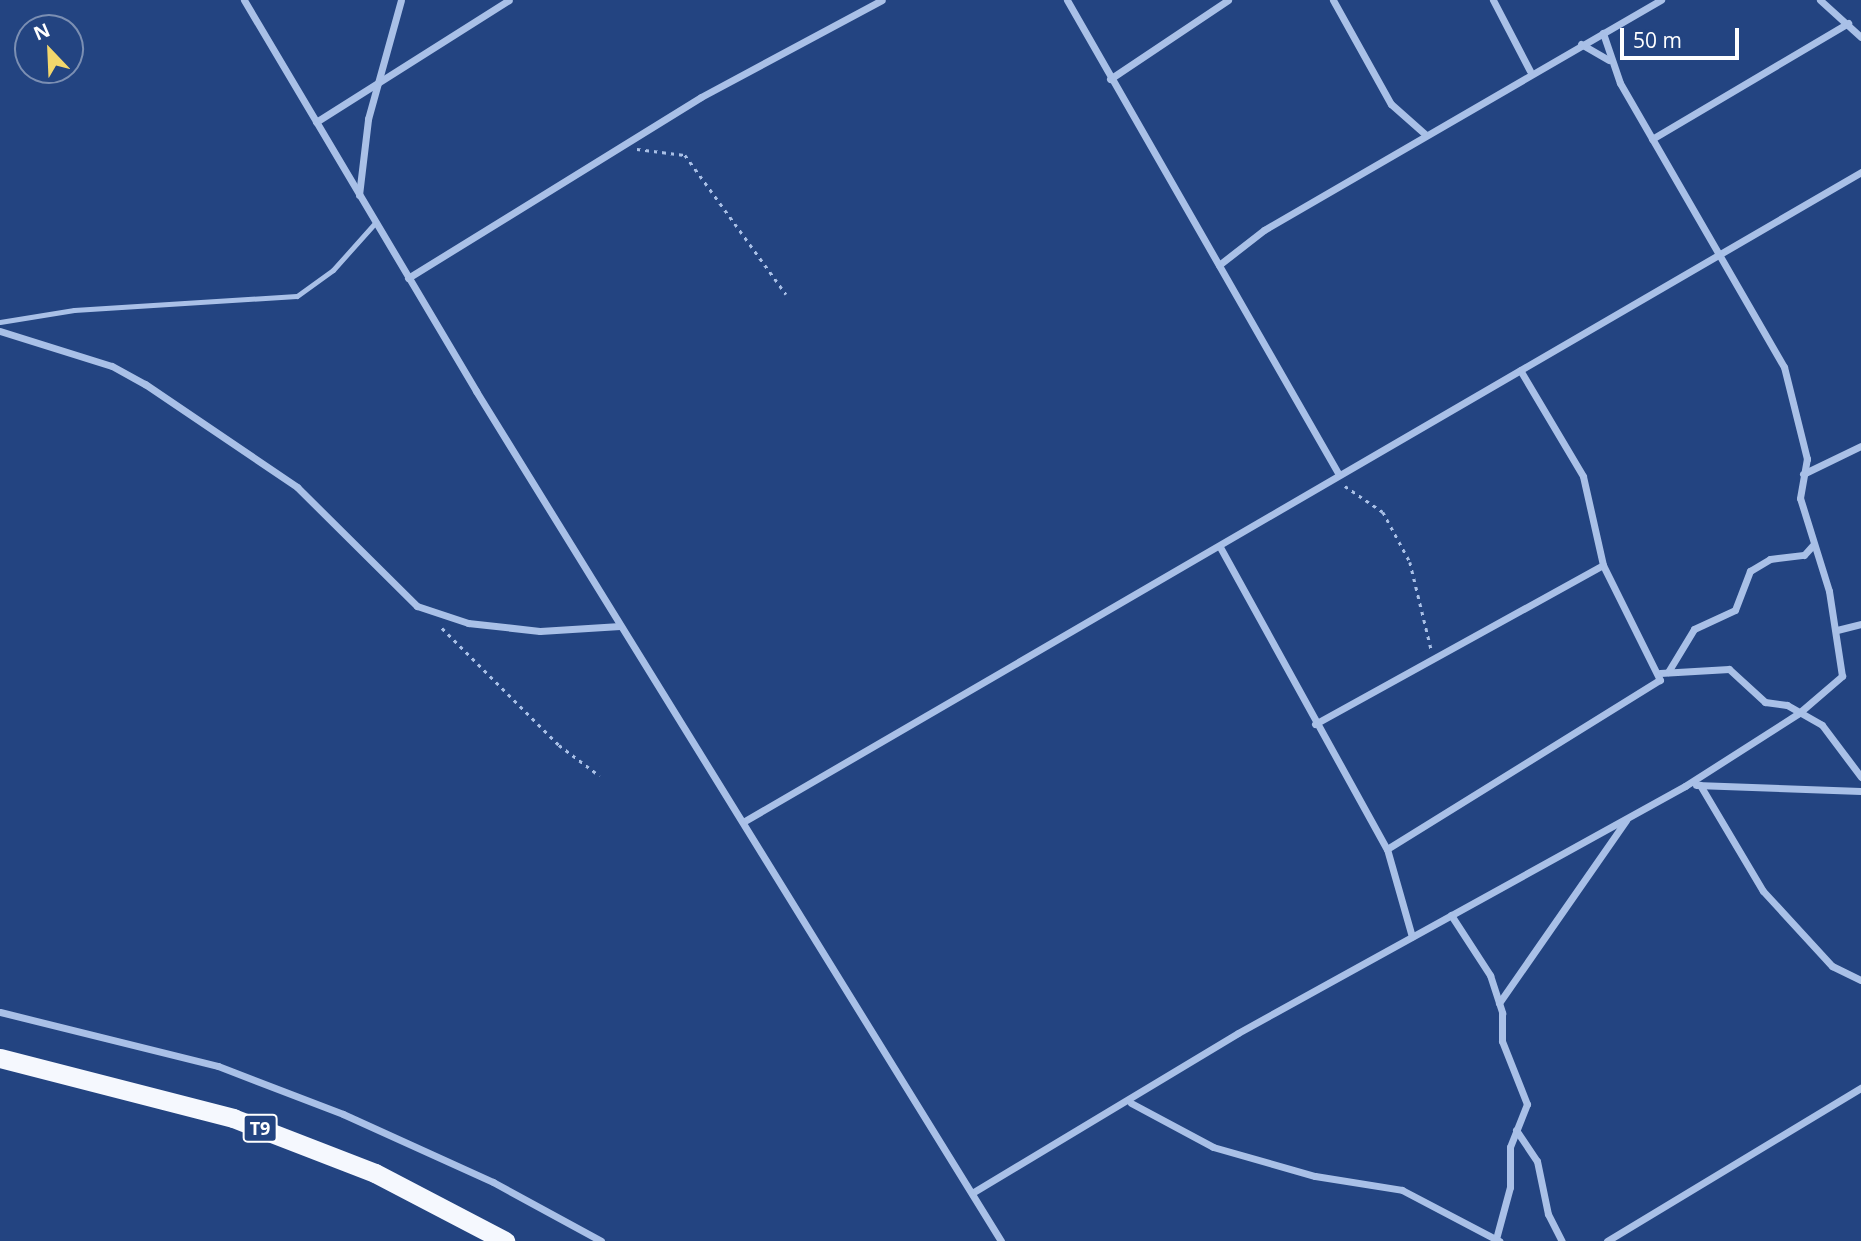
<!DOCTYPE html>
<style>
body{margin:0}
#map{position:relative;width:1861px;height:1241px;overflow:hidden;background:#234481;font-family:"Open Sans",sans-serif}
div>[style]{position:absolute}
[style*='--x']{left:calc(var(--x)*1px);top:calc(var(--y)*1px);width:calc(var(--w)*1px);rotate:calc(var(--a)*1deg)}
.path>*{height:2.5px;margin-top:-1.25px;transform-origin:0;background:repeating-linear-gradient(90deg,#a9c0e7 0 3.5px,transparent 0 8.5px)}
.service>*{height:5px;margin:-2.5px;padding:0 2.5px;transform-origin:2.5px;border-radius:2.5px;background:#a9c0e7}
.minor>*{height:7px;margin:-3.5px;padding:0 3.5px;transform-origin:3.5px;border-radius:3.5px;background:#a9c0e7}
.trunk>*{height:19px;margin:-9.5px;padding:0 9.5px;transform-origin:9.5px;border-radius:9.5px;background:#f5f8fe}
span{translate:-50% -50%;white-space:nowrap;text-align:center;line-height:1.15;-webkit-text-stroke:7px #234481;paint-order:stroke}
.shield-label span{padding:2px 5px;background:#234481;border:2px solid;border-radius:5px;-webkit-text-stroke-width:0}
.shield-label{font-size:18px;color:#fff;font-weight:700}
.north{position:absolute;left:14px;top:14px;width:70px;height:70px;box-sizing:border-box;background:#234481;border:2px solid #7b8fb3;border-radius:50%;rotate:337deg;font-size:19px;font-weight:700;line-height:28px;text-align:center;color:#fff}
.north::after{content:'';display:block;margin:auto;width:24px;height:32px;background:#f3d76c;clip-path:polygon(50% 0,100% 100%,50% 72%,0 100%)}
.scale{position:absolute;left:1620px;top:28px;width:119px;height:32px;box-sizing:border-box;border:4px solid #fff;border-top:0;padding-left:9px;font-size:21px;line-height:24px;white-space:nowrap;color:#fff;-webkit-text-stroke:5px #234481;paint-order:stroke}
</style>
<div id="map">
<div class="path">
<div style="--x:637;--y:149;--w:48;--a:7.1"></div>
<div style="--x:685;--y:155;--w:172;--a:54"></div>
<div style="--x:1345;--y:486;--w:46;--a:34.4"></div>
<div style="--x:1383;--y:512;--w:57;--a:61.6"></div>
<div style="--x:1410;--y:562;--w:89;--a:76.3"></div>
<div style="--x:442;--y:628;--w:165;--a:45"></div>
<div style="--x:559;--y:745;--w:51;--a:37.1"></div>
</div>
<div class="service">
<div style="--x:0;--y:322;--w:75;--a:-9.2"></div>
<div style="--x:74;--y:310;--w:223;--a:-3.6"></div>
<div style="--x:297;--y:296;--w:44;--a:-35.8"></div>
<div style="--x:333;--y:270;--w:63;--a:-48.2"></div>
</div>
<div class="minor">
<div style="--x:244;--y:0;--w:455;--a:59.3"></div>
<div style="--x:476;--y:391;--w:999;--a:58.3"></div>
<div style="--x:1067;--y:0;--w:545;--a:60.19"></div>
<div style="--x:1333;--y:0;--w:119;--a:60.9"></div>
<div style="--x:1391;--y:104;--w:45;--a:41.4"></div>
<div style="--x:1493;--y:0;--w:80;--a:62.5"></div>
<div style="--x:1820;--y:0;--w:55;--a:42.1"></div>
<div style="--x:1581;--y:44;--w:32;--a:30"></div>
<div style="--x:1110;--y:79;--w:142;--a:-33.8"></div>
<div style="--x:316;--y:122;--w:228;--a:-32.3"></div>
<div style="--x:1652;--y:139;--w:228;--a:-30.6"></div>
<div style="--x:359;--y:195;--w:77;--a:-83.2"></div>
<div style="--x:368;--y:119;--w:123;--a:-74.5"></div>
<div style="--x:1219;--y:265;--w:57;--a:-37.9"></div>
<div style="--x:1264;--y:230;--w:459;--a:-30.1"></div>
<div style="--x:408;--y:278;--w:344;--a:-31.7"></div>
<div style="--x:701;--y:97;--w:205;--a:-28.2"></div>
<div style="--x:0;--y:331;--w:117;--a:17.4"></div>
<div style="--x:112;--y:366;--w:38;--a:29"></div>
<div style="--x:145;--y:384;--w:184;--a:34.1"></div>
<div style="--x:297;--y:487;--w:169;--a:44.8"></div>
<div style="--x:417;--y:606;--w:54;--a:18.4"></div>
<div style="--x:468;--y:623;--w:72;--a:6.3"></div>
<div style="--x:540;--y:631;--w:80;--a:-3.6"></div>
<div style="--x:1803;--y:474;--w:64;--a:-25.8"></div>
<div style="--x:1220;--y:547;--w:345;--a:61.1"></div>
<div style="--x:1387;--y:849;--w:91;--a:74.1"></div>
<div style="--x:1837;--y:630;--w:25;--a:-14"></div>
<div style="--x:1668;--y:672;--w:50;--a:-58.8"></div>
<div style="--x:1694;--y:629;--w:45;--a:-24.9"></div>
<div style="--x:1735;--y:610;--w:42;--a:-69"></div>
<div style="--x:1750;--y:571;--w:23;--a:-31"></div>
<div style="--x:1770;--y:559;--w:34;--a:-7"></div>
<div style="--x:1804;--y:555;--w:13;--a:-48"></div>
<div style="--x:1660;--y:673;--w:69;--a:-3.3"></div>
<div style="--x:1729;--y:669;--w:49;--a:42.5"></div>
<div style="--x:1765;--y:702;--w:22;--a:8"></div>
<div style="--x:1787;--y:705;--w:40;--a:29.7"></div>
<div style="--x:1822;--y:725;--w:65;--a:53.1"></div>
<div style="--x:1315;--y:724;--w:329;--a:-28.9"></div>
<div style="--x:1696;--y:785;--w:165;--a:2.1"></div>
<div style="--x:1700;--y:785;--w:123;--a:59.3"></div>
<div style="--x:1763;--y:891;--w:102;--a:47.4"></div>
<div style="--x:1832;--y:966;--w:32;--a:26"></div>
<div style="--x:743;--y:822;--w:1293;--a:-30.17"></div>
<div style="--x:1387;--y:849;--w:321;--a:-31.8"></div>
<div style="--x:1660;--y:680;--w:128;--a:-116.4"></div>
<div style="--x:1603;--y:565;--w:91;--a:-102.7"></div>
<div style="--x:1583;--y:476;--w:123;--a:-120.7"></div>
<div style="--x:1451;--y:915;--w:72;--a:57"></div>
<div style="--x:1490;--y:975;--w:40;--a:72"></div>
<div style="--x:1502;--y:1013;--w:28;--a:90"></div>
<div style="--x:1502;--y:1041;--w:68;--a:68.4"></div>
<div style="--x:1527;--y:1104;--w:46;--a:111.6"></div>
<div style="--x:1510;--y:1147;--w:40;--a:90"></div>
<div style="--x:1510;--y:1187;--w:54;--a:105.1"></div>
<div style="--x:1499;--y:1003;--w:223;--a:-55.2"></div>
<div style="--x:0;--y:1012;--w:225;--a:13.9"></div>
<div style="--x:218;--y:1066;--w:134;--a:21"></div>
<div style="--x:343;--y:1114;--w:165;--a:24.4"></div>
<div style="--x:493;--y:1182;--w:123;--a:28.6"></div>
<div style="--x:1131;--y:1103;--w:93;--a:28.2"></div>
<div style="--x:1213;--y:1147;--w:106;--a:15.9"></div>
<div style="--x:1315;--y:1176;--w:88;--a:9.1"></div>
<div style="--x:1402;--y:1190;--w:110;--a:27.7"></div>
<div style="--x:1516;--y:1130;--w:37;--a:56"></div>
<div style="--x:1537;--y:1161;--w:54;--a:78.3"></div>
<div style="--x:1548;--y:1214;--w:30;--a:63"></div>
<div style="--x:972;--y:1193;--w:310;--a:-31"></div>
<div style="--x:1238;--y:1033;--w:511;--a:-28.92"></div>
<div style="--x:1685;--y:786;--w:135;--a:-32.6"></div>
<div style="--x:1799;--y:713;--w:57;--a:-40.7"></div>
<div style="--x:1842;--y:676;--w:86;--a:-98.7"></div>
<div style="--x:1829;--y:591;--w:97;--a:-107.3"></div>
<div style="--x:1800;--y:498;--w:40;--a:-80"></div>
<div style="--x:1807;--y:459;--w:95;--a:-104"></div>
<div style="--x:1784;--y:367;--w:328;--a:-120"></div>
<div style="--x:1620;--y:83;--w:53;--a:-108.8"></div>
<div style="--x:1607;--y:1241;--w:297;--a:-31.1"></div>
</div>
<div class="trunk">
<div style="--x:0;--y:1058;--w:241;--a:14.4"></div>
<div style="--x:233;--y:1118;--w:152;--a:21.2"></div>
<div style="--x:375;--y:1173;--w:147;--a:27.6"></div>
</div>
<div class="shield-label">
<span style="left:260px;top:1128px">T9</span>
</div>
<div class="north">N</div>
<div class="scale">50 m</div>
</div>
